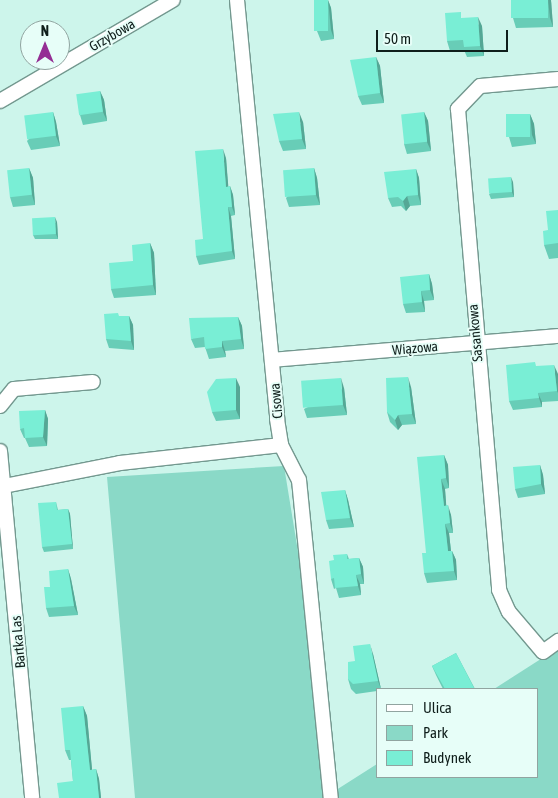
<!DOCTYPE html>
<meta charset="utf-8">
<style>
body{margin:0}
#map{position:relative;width:558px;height:798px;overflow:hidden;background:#cdf5eb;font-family:"Asap Condensed",sans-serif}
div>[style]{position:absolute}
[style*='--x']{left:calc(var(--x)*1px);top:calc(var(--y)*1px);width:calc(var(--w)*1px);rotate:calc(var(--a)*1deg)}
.green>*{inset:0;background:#8ad9c7}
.roads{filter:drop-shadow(1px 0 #73988f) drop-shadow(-1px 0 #73988f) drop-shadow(0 1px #73988f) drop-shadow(0 -1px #73988f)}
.street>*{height:14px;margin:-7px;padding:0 7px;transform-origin:7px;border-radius:7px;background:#fff}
.wall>*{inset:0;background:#68cdb7}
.shaded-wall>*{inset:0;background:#55a795}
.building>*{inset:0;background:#79eed5;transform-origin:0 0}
span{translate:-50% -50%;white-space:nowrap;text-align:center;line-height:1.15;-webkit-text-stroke:4px #e7fef8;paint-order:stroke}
.street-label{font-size:14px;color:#0f1e1b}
.legend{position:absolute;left:376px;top:688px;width:162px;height:90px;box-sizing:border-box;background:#e7fef8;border:1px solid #91a4a0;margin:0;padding:6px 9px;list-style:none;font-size:15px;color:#0f1e1b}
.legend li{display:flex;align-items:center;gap:10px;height:25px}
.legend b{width:25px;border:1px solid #91a4a0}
.north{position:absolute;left:20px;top:20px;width:50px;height:50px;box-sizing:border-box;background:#e7fef8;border:1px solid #91a4a0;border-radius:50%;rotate:0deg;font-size:14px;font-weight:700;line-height:20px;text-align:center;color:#0f1e1b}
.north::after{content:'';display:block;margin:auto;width:18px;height:22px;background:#942e94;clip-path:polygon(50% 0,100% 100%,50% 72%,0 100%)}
.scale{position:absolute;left:376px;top:30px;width:132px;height:22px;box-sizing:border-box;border:2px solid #0f1e1b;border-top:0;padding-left:6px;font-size:15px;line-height:18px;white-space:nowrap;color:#0f1e1b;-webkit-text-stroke:4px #e7fef8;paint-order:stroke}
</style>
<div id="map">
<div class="green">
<div style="clip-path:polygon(284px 466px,319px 680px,333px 792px,377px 764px,377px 777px,537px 777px,537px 689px,494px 689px,558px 648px,558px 798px,135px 798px,107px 477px)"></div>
</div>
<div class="roads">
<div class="street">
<div style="--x:237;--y:0;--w:421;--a:84.5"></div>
<div style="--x:277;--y:419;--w:26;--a:81"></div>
<div style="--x:281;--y:445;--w:39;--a:63"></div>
<div style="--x:299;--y:480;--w:320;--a:84.3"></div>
<div style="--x:558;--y:79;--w:78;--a:174.9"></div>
<div style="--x:480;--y:86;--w:32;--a:134"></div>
<div style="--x:458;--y:109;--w:483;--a:85.1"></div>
<div style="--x:499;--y:590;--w:24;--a:66"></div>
<div style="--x:509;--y:612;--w:52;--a:49.6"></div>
<div style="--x:543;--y:652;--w:19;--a:-36"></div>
<div style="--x:0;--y:101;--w:200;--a:-30.3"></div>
<div style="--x:272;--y:360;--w:287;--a:-4.8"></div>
<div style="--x:0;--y:406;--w:22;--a:-51"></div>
<div style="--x:14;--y:389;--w:79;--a:-5.1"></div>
<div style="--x:0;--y:451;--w:348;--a:84.7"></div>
<div style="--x:4;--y:486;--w:118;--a:-11.2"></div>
<div style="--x:120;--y:463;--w:162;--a:-6.4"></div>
</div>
</div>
<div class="wall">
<div style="clip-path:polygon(314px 0,328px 0,331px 8px,334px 39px,321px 41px,317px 31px)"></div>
<div style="clip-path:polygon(551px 0,553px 27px,516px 28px,513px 18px)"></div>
<div style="clip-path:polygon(463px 18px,482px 26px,484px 56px,467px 57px,464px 50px,450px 51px,447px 41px)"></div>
<div style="clip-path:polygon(376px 57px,380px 66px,384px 103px,362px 105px,358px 96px)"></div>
<div style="clip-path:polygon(100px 91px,104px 100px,107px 121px,83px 125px,80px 115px)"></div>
<div style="clip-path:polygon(53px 112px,56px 122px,60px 146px,31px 150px,27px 141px)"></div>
<div style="clip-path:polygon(424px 112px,428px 121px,431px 151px,407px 154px,404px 144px)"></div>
<div style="clip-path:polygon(530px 114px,534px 124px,536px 144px,512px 147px,509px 137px)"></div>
<div style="clip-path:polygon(303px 122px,306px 149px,283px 151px,279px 141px)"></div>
<div style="clip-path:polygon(226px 158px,228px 187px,230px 186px,233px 195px,235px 215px,231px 216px,235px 259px,199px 265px,196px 256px,203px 239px)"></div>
<div style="clip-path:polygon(29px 168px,33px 178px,35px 205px,13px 207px,10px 197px)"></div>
<div style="clip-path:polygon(314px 168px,317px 178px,320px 205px,289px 207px,286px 198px)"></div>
<div style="clip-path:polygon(416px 169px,419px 178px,421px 205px,410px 206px,406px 211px,401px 206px,392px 207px,388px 198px)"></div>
<div style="clip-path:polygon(513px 182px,514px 197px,491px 199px,489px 194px)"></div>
<div style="clip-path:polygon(558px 210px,558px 258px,549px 259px,544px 245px,548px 230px)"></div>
<div style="clip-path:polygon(57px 222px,58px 239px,35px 239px,33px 235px)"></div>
<div style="clip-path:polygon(150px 243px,154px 253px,156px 295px,114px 298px,111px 289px,133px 261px)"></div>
<div style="clip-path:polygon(429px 274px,432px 284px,434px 300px,424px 301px,425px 312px,406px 313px,403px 304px)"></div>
<div style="clip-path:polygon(119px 316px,129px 316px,133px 325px,134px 350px,109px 348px,106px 339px)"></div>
<div style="clip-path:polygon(238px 317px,242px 326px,244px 349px,225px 351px,226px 357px,209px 359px,205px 347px,195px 348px,191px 339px)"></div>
<div style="clip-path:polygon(537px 366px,558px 375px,558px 401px,542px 402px,542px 407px,513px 410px,509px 401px)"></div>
<div style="clip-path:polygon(240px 387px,240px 419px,216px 421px,212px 412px)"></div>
<div style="clip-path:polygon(411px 387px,416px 424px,402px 425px,398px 430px,390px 422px,387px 412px)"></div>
<div style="clip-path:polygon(344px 388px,347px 415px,307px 418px,304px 409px)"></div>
<div style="clip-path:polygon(45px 410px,48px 419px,47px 446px,29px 447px,25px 438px,24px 438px,20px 429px)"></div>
<div style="clip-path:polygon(444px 455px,448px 465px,449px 488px,445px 489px,446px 505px,451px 515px,453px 533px,449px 533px,451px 551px,452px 551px,456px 560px,457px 580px,427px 583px,424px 573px,426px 553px)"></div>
<div style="clip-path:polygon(540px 465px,543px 475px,545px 494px,518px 498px,515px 489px)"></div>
<div style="clip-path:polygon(345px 490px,348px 500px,354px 527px,329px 529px,326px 520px)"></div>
<div style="clip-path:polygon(56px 502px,58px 510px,68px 509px,70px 514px,73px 549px,44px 552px,42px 547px)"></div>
<div style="clip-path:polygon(347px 554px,349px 559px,359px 558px,363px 567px,364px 584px,360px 584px,361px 595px,339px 598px,336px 588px,334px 589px,331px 579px,334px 560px)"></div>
<div style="clip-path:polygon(68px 569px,71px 579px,78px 615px,49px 617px,46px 608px,50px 587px)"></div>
<div style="clip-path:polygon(456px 653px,475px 689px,443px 689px,436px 675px,432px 666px)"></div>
<div style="clip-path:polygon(373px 654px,381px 689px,377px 689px,377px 691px,356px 694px,351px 689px,348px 679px,355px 661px)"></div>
<div style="clip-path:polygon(83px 706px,87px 716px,92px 770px,96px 769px,99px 779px,101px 798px,59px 798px,73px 781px,71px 760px,69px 760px,65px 750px)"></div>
</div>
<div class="shaded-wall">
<div style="clip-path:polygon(328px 0,331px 8px,334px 39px,331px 30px)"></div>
<div style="clip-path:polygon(548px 0,551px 0,553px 27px,550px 18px)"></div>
<div style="clip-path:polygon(478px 17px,482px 26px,484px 56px,480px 46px)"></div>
<div style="clip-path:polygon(376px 57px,380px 66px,384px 103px,380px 93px)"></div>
<div style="clip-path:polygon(100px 91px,104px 100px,107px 121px,103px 112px)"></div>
<div style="clip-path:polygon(53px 112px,56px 122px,60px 146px,56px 136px)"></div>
<div style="clip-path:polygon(299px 112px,303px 122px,306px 149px,302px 139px)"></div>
<div style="clip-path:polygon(424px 112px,428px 121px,431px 151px,427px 142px)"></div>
<div style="clip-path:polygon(530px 114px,534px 124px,536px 144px,532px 135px)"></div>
<div style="clip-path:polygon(223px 149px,226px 158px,229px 195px,226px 187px)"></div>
<div style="clip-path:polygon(29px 168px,33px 178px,35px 205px,32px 195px)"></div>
<div style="clip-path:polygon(314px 168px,317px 178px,320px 205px,316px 195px)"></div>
<div style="clip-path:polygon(416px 169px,419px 178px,421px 205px,418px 195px)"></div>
<div style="clip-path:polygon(511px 177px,513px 182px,514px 197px,512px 192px)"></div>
<div style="clip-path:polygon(230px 186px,233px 195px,235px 215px,232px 207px)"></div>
<div style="clip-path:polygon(407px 196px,410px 206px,406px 211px,403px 201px)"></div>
<div style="clip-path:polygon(228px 207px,231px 216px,235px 259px,232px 251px)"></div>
<div style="clip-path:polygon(55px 217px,57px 222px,58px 239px,56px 234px)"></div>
<div style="clip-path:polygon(150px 243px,154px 253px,156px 295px,153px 285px)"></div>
<div style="clip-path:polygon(429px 274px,432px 284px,434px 300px,430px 290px)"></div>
<div style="clip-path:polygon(421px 291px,424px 301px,425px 312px,422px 302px)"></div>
<div style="clip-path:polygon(129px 316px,133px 325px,134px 350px,131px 341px)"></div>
<div style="clip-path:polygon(238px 317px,242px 326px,244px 349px,241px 339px)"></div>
<div style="clip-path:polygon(222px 341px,225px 351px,226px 357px,222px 347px)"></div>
<div style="clip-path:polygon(554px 365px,558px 374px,558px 393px,557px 391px)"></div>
<div style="clip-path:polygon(408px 377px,411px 387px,416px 424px,412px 414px)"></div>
<div style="clip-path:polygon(236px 378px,240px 387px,240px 419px,236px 410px)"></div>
<div style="clip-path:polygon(341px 378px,344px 388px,347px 415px,343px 405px)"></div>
<div style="clip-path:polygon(538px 393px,542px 402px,542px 407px,539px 398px)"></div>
<div style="clip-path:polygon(45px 410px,48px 419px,47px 446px,43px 437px)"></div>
<div style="clip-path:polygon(398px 415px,402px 425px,398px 430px,395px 420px)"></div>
<div style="clip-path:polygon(444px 455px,448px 465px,449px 488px,446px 478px)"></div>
<div style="clip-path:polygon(540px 465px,543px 475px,545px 494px,541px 484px)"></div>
<div style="clip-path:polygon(441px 479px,445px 489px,447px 515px,444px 506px)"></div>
<div style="clip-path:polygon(345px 490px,348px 500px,354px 527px,350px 518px)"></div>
<div style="clip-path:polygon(448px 505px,451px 515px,453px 533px,450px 523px)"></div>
<div style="clip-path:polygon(68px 509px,70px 514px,73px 549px,72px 544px)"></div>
<div style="clip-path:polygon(445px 524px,449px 533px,452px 561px,448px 551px)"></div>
<div style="clip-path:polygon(452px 551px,456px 560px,457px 580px,454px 571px)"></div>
<div style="clip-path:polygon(359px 558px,363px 567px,364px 584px,361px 574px)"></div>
<div style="clip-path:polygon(68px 569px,71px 579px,78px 615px,74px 606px)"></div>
<div style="clip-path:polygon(356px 575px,360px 584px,361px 595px,358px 586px)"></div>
<div style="clip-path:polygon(370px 644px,373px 654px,381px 689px,378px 681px)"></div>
<div style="clip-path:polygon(83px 706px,87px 716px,93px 780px,90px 770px)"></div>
<div style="clip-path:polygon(96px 769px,99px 779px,101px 798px,99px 798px)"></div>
</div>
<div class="building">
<div style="left:314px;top:0;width:14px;height:31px"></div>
<div style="left:511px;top:0;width:37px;height:18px"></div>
<div style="clip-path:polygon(461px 12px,461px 18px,478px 17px,480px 46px,464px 47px,463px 40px,447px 41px,445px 13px)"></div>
<div style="clip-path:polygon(376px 57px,380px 93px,358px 96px,350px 60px)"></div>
<div style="left:100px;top:91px;width:21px;height:24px;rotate:82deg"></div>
<div style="left:53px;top:112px;width:24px;height:29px;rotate:83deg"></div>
<div style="clip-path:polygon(299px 112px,302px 139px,279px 141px,273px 114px)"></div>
<div style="left:424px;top:112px;width:30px;height:23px;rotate:84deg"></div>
<div style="left:506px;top:114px;width:24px;height:23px"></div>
<div style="clip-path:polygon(223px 149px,226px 187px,230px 186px,232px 207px,228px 207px,232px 251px,196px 256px,195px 240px,203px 239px,195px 151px)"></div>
<div style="left:29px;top:168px;width:27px;height:22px;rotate:84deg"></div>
<div style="left:314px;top:168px;width:27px;height:31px;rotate:86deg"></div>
<div style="clip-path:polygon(416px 169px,418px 195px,407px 196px,403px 201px,398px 197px,388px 198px,384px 172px)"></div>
<div style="left:511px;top:177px;width:15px;height:23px;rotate:86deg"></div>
<div style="clip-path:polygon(558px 210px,558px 243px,544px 245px,543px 231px,548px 230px,546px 211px)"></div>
<div style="left:55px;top:217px;width:17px;height:23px;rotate:87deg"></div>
<div style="clip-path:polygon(150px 243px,153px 285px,111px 289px,109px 263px,133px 261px,132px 245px)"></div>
<div style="clip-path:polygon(429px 274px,430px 290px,421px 291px,422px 302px,403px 304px,400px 277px)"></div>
<div style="clip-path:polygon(118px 313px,119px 316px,129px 316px,131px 341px,106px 339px,104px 314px)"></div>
<div style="clip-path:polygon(238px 317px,241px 339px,222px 341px,222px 347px,205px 349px,204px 337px,191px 339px,189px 318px)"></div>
<div style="clip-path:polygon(535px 362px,536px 366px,554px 365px,557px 391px,538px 393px,539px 398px,509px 401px,506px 365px)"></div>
<div style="clip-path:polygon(408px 377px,412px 414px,398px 415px,395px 420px,387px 412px,386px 378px)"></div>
<div style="clip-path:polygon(236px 378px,236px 410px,212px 412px,207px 392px,216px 379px)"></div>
<div style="left:341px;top:378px;width:27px;height:40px;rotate:86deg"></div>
<div style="clip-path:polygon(45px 410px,43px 437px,25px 438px,24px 428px,20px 429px,19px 411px)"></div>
<div style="clip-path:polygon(444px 455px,446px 478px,441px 479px,444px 506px,448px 505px,450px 523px,445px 524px,448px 551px,452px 551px,454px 571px,424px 573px,422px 553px,426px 553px,417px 457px)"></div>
<div style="clip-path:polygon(540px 465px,541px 484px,515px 489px,513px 467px)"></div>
<div style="clip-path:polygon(345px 490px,350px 518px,326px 520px,321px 492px)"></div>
<div style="clip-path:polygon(56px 502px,57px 510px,68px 509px,72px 544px,42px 547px,38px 503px)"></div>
<div style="clip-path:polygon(347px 554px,347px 559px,359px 558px,361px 574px,356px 575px,358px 586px,335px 588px,334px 578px,331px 579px,329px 561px,334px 560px,333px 555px)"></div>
<div style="clip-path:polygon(68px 569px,74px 606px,46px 608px,44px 587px,50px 587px,49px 571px)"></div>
<div style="clip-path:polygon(370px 644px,378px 681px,353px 684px,348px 679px,348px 662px,355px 661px,353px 646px)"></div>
<div style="clip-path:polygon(456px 653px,474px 688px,471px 689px,445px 689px,432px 666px)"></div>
<div style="clip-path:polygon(83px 706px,90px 770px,96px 769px,99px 798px,59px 798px,57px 783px,73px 781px,70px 750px,65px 750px,61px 708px)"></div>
</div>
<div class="street-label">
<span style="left:112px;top:35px;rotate:-30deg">Grzybowa</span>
<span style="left:475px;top:333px;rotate:-95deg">Sasankowa</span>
<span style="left:415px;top:348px;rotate:-5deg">Wiązowa</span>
<span style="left:276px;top:401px;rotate:-95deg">Cisowa</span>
<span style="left:18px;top:642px;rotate:-95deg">Bartka Las</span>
</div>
<ul class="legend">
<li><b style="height:6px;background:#fff"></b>Ulica</li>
<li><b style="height:14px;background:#8ad9c7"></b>Park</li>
<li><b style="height:14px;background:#79eed5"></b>Budynek</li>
</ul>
<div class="north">N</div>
<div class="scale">50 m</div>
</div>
